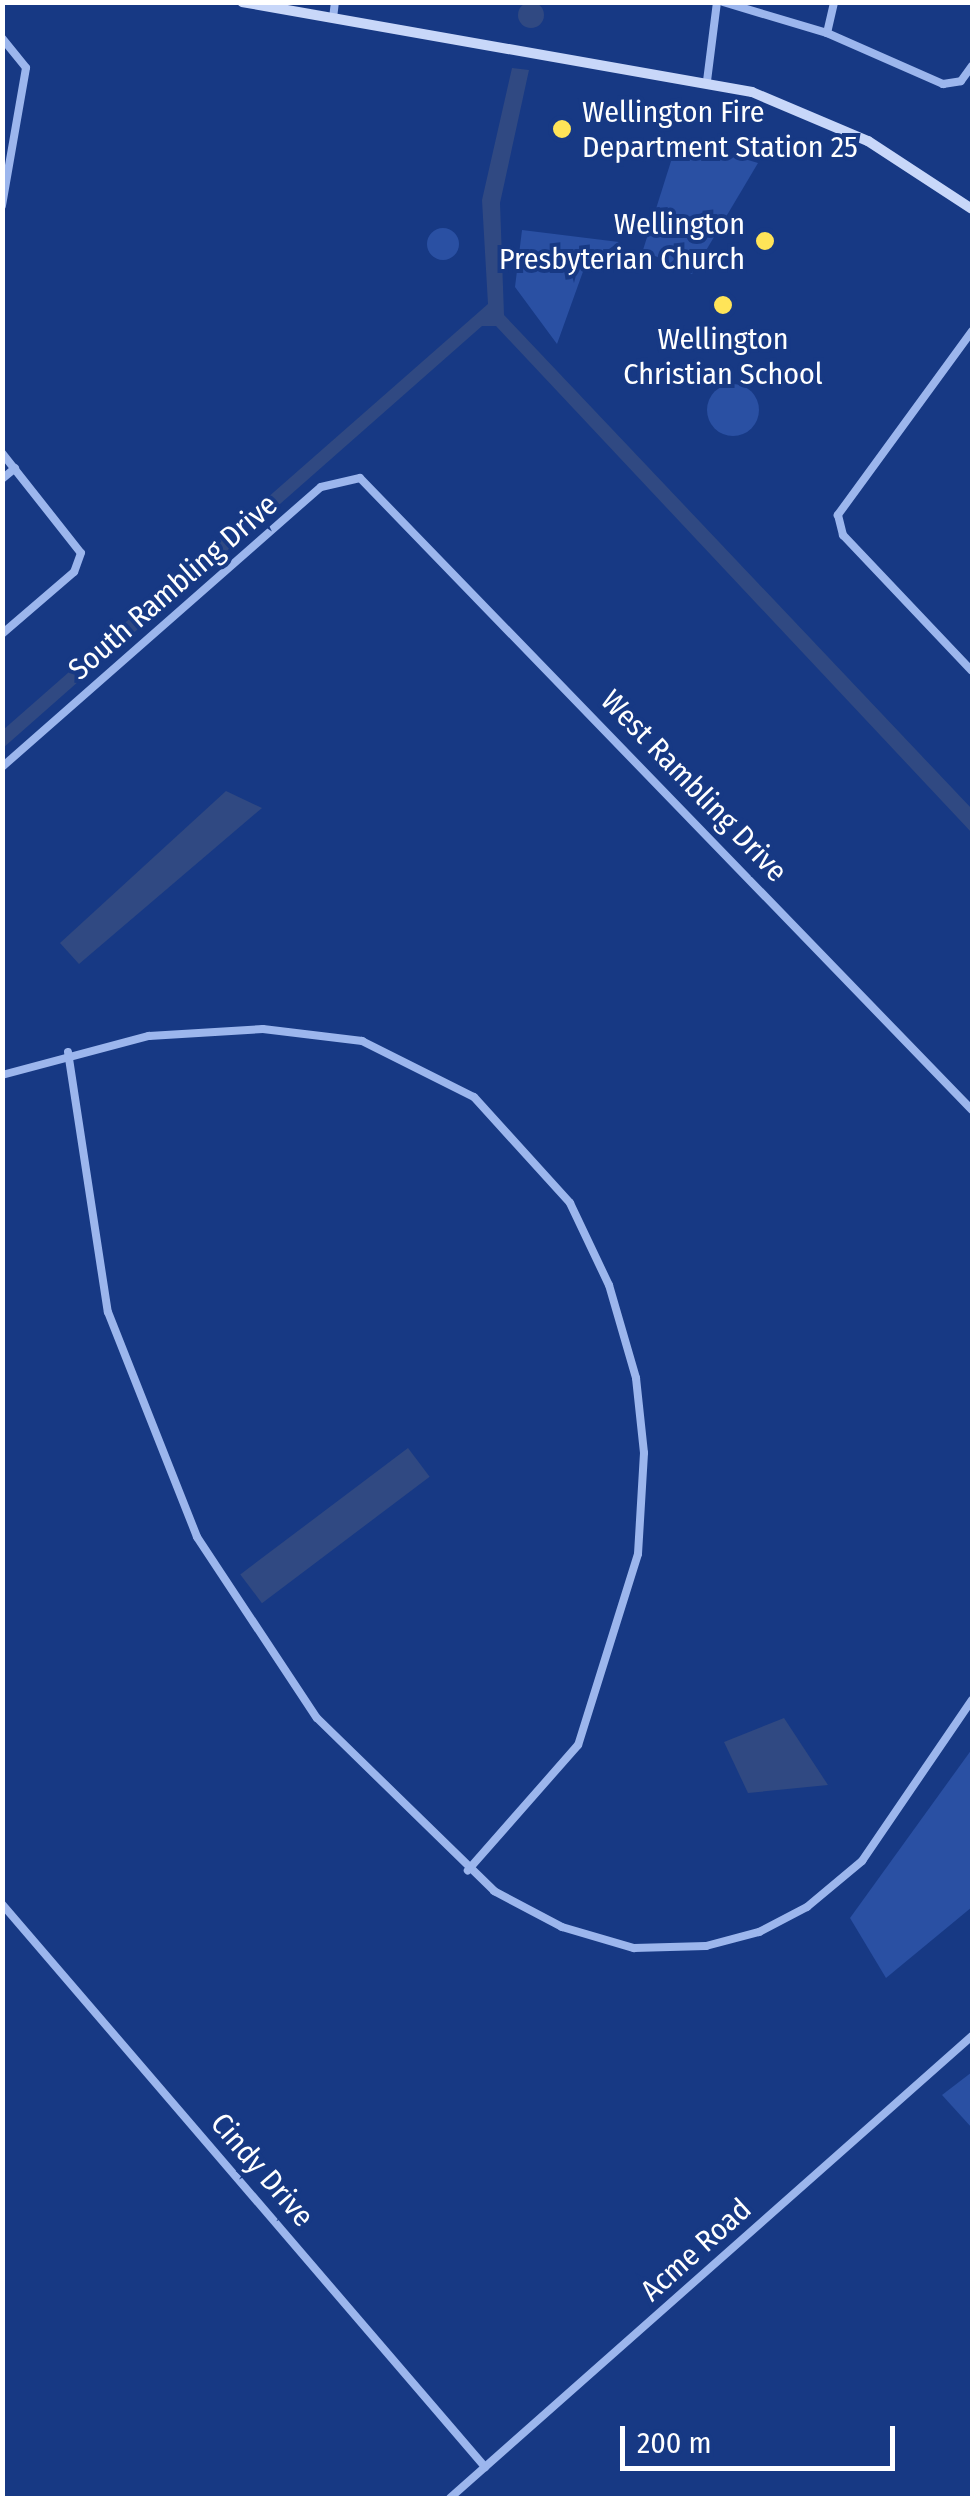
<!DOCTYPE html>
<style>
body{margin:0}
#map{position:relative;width:975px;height:2501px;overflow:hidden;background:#173984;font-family:"Fira Sans Condensed",sans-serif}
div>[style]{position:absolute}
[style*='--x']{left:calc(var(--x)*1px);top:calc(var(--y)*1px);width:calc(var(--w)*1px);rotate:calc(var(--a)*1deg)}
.green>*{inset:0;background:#2a50a3}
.round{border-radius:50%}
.water>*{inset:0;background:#304982;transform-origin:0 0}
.street>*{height:8px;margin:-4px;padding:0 4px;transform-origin:4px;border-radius:4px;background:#9cb6ed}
.secondary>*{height:10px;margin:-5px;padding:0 5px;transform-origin:5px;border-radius:5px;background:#c8d7f9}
.dots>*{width:28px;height:28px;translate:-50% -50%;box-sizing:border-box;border:5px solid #173984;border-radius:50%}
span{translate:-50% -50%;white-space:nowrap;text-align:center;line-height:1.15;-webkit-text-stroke:8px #173984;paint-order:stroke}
.poi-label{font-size:30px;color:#fff}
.left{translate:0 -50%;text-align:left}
.right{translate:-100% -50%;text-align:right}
.street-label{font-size:30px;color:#fff}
.frame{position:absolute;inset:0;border:5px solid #fff;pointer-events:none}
.scale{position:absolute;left:620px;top:2426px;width:275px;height:45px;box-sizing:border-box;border:5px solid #fff;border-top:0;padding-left:12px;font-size:30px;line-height:35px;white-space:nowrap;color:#fff;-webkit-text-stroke:8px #173984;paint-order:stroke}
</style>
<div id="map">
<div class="green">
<div style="clip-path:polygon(678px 139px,758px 163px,692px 274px,643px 250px)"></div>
<div class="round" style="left:427px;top:228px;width:32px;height:32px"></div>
<div style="clip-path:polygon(522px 230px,619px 242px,585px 266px,557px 344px,515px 287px)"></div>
<div class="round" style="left:707px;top:384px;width:52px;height:52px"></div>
<div style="clip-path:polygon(972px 1749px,972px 1907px,886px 1978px,850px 1918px)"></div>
<div style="clip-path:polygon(972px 2072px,972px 2128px,942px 2095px)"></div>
</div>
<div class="water">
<div class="round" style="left:518px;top:2px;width:26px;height:26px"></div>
<div style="clip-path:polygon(512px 68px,529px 70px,500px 203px,504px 315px,972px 809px,972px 833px,496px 326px,482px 326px,3px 748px,3px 730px,488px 304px,482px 200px)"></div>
<div style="clip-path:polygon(226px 791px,262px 808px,79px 964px,60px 943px)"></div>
<div style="left:408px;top:1448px;width:36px;height:210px;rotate:53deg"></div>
<div style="clip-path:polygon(784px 1718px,828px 1785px,748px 1793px,724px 1742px)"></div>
</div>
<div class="street">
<div style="--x:723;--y:2;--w:109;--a:16.6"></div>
<div style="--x:827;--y:33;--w:127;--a:23.7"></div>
<div style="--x:943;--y:84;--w:18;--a:-9"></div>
<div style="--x:961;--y:81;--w:19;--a:-54"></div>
<div style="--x:333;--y:18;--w:16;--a:-83"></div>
<div style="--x:827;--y:33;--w:32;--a:-77"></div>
<div style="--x:2;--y:38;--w:38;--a:51"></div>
<div style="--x:26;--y:68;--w:140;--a:99.9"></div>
<div style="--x:707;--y:81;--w:80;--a:-82.8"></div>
<div style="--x:972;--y:331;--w:228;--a:126.1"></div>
<div style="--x:838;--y:515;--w:21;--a:76"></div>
<div style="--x:843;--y:535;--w:187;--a:46.5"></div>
<div style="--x:2;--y:453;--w:127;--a:51.7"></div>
<div style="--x:81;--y:553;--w:20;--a:110"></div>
<div style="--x:74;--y:572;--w:95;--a:139.3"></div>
<div style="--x:2;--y:479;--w:17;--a:-40"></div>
<div style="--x:2;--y:767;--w:424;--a:-41.3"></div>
<div style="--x:321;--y:487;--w:40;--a:-13"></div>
<div style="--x:360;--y:478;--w:880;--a:45.92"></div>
<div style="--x:68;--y:1052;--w:263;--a:81.3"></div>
<div style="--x:108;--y:1312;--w:242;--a:68.4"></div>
<div style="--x:197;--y:1537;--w:217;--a:56.5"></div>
<div style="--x:317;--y:1718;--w:248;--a:44.3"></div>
<div style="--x:494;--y:1891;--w:77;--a:27.9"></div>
<div style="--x:562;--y:1927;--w:75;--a:16.3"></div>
<div style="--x:634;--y:1948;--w:72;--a:-1.6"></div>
<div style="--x:706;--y:1946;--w:55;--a:-14.8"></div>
<div style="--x:759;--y:1932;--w:54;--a:-27.5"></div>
<div style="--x:807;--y:1907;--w:72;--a:-39.9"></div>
<div style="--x:862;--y:1861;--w:195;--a:-55.7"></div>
<div style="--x:2;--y:1075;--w:152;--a:-14.9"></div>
<div style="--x:149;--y:1036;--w:114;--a:-3.5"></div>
<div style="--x:263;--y:1029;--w:100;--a:6.9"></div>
<div style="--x:362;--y:1041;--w:125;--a:26.6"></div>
<div style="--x:474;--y:1097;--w:143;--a:47.8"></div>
<div style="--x:570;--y:1203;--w:91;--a:64.6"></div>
<div style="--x:609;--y:1285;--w:97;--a:73.8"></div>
<div style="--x:636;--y:1378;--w:75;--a:83.9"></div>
<div style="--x:644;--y:1453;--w:101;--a:93.4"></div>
<div style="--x:638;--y:1554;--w:200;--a:107.4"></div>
<div style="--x:578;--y:1745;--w:167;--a:131.3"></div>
<div style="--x:2;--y:1904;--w:742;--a:49.37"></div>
<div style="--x:450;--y:2498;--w:697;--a:-41.51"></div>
</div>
<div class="secondary">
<div style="--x:242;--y:2;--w:518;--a:10.01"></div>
<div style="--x:752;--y:92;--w:126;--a:22.9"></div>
<div style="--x:868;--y:141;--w:124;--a:33.2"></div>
</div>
<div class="dots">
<div style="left:562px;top:129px;background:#ffe458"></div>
<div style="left:765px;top:241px;background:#ffe458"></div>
<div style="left:723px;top:305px;background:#ffe458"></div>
</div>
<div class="poi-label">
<span class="left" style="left:582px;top:129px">Wellington Fire<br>Department Station 25</span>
<span class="right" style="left:745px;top:241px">Wellington<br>Presbyterian Church</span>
<span style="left:723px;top:356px">Wellington<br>Christian School</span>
</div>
<div class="street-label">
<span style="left:173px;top:587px;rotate:-41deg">South Rambling Drive</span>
<span style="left:694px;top:786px;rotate:46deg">West Rambling Drive</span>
<span style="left:262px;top:2170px;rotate:49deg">Cindy Drive</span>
<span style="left:696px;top:2250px;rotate:-42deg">Acme Road</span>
</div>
<div class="frame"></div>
<div class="scale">200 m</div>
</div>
